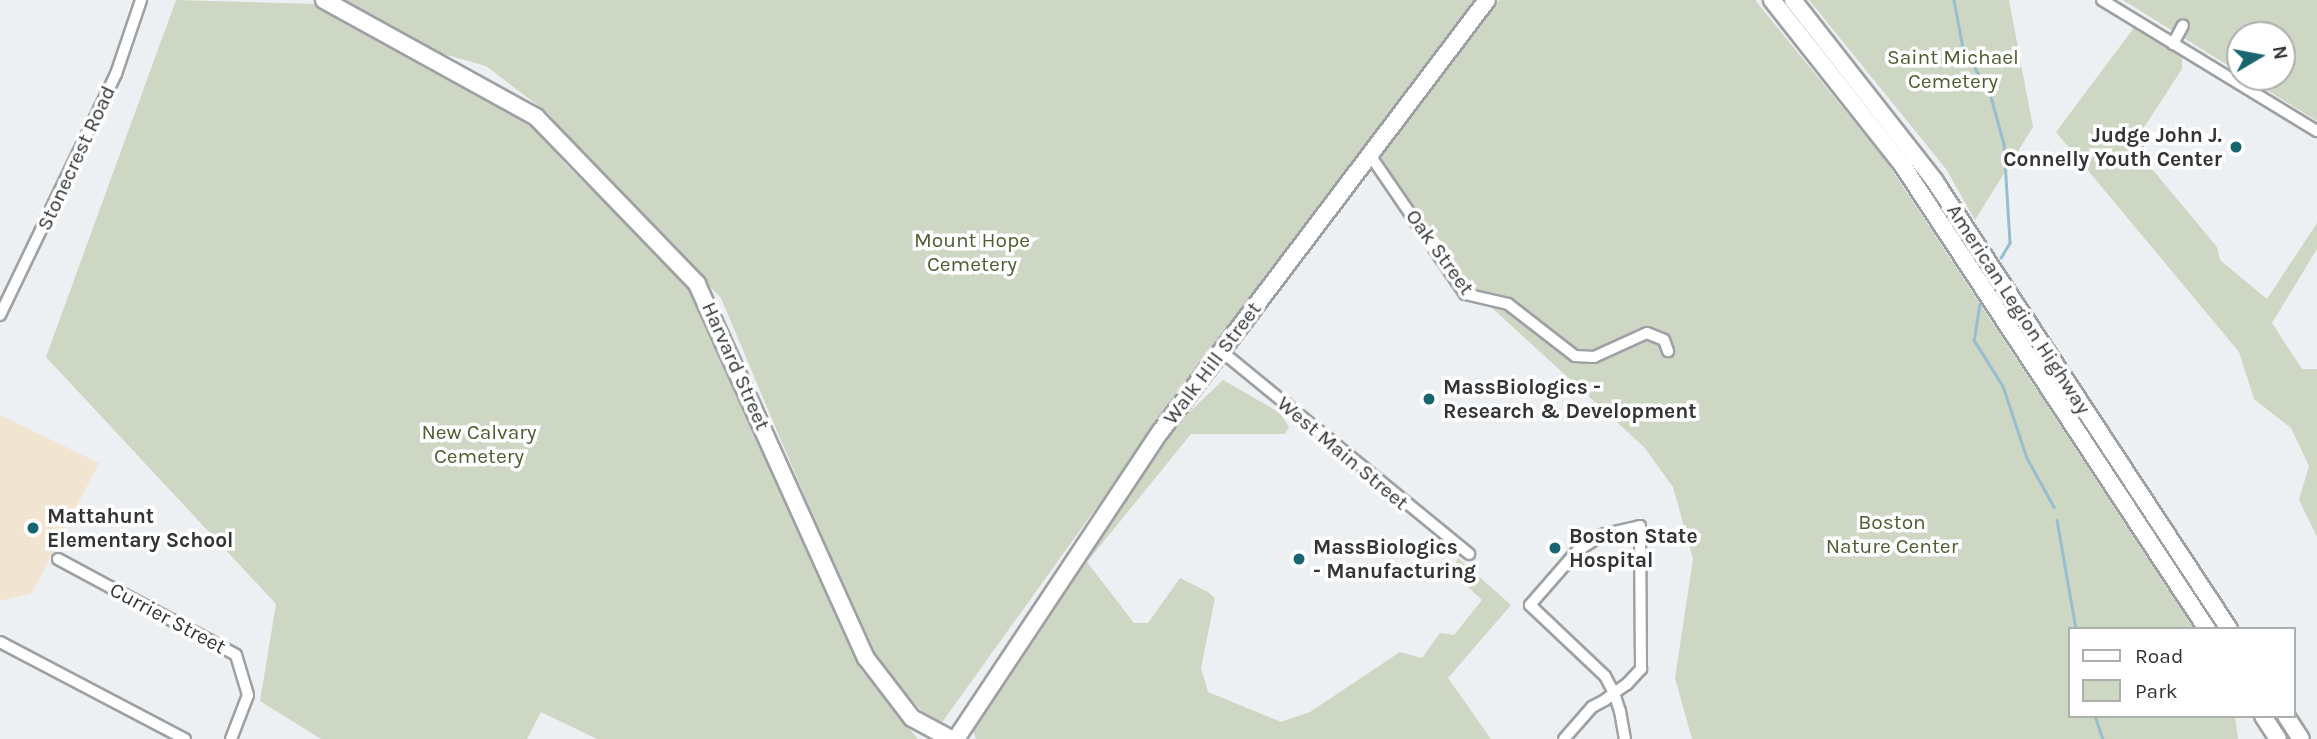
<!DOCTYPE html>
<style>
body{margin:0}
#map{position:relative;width:2317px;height:739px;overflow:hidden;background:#edf0f2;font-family:Karla,sans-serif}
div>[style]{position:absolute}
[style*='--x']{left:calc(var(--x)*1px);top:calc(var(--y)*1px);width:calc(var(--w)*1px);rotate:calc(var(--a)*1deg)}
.education>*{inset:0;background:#f1e4d0}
.green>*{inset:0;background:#cdd7c3}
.stream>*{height:2.5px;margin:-1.25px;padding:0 1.25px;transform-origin:1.25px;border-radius:1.25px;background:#97bdce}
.roads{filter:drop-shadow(2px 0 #9ea1a3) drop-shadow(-2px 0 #9ea1a3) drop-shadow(0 2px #9ea1a3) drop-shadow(0 -2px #9ea1a3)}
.minor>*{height:10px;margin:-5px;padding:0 5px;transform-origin:5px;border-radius:5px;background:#fff}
.secondary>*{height:16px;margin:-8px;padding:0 8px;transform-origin:8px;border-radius:8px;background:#fff}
.dots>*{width:19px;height:19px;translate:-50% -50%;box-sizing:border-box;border:4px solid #fff;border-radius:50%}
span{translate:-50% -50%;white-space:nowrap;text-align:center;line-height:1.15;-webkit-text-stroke:7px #fff;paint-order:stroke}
.park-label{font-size:21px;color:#4a6030}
.poi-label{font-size:21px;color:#333435;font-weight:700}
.right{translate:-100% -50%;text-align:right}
.left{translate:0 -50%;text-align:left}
.street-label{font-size:21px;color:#333435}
.legend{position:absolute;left:2068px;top:627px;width:228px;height:91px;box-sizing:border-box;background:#fff;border:2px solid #adaeae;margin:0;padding:9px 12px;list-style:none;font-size:21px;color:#333435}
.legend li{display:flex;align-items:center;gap:14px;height:35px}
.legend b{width:35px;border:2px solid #adaeae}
.north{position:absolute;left:2226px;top:21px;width:70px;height:70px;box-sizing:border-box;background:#fff;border:2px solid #adaeae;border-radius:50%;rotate:80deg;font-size:19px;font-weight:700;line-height:28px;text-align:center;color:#333435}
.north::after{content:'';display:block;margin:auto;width:24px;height:32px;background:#19656f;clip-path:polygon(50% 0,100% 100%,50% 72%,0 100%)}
</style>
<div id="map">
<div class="education">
<div style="clip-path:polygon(0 415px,99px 463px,32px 593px,0 601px)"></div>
</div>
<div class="green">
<div style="clip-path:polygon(176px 0,318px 4px,536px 126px,564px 163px,679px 275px,707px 316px,859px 667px,918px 739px,597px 739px,541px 712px,527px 739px,321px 739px,260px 701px,276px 604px,46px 357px)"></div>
<div style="clip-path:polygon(340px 0,1475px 0,1477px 2px,1198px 366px,938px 728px,874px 661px,721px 298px,577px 152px,549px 114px,486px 66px,440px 53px)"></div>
<div style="clip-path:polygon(1499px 0,1755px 0,1886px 161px,2194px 629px,2070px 629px,2070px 716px,2235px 716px,2238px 739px,1692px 739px,1675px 678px,1693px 559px,1673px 487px,1644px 447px,1468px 286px,1379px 155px)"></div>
<div style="clip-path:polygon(1809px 0,2009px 0,2033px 127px,1975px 220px,1946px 169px)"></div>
<div style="clip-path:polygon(2123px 0,2317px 0,2317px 121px,2246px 77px,2282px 77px,2282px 35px,2240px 35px,2240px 73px)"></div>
<div style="clip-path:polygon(2136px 25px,2182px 51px,2182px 69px,2141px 132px,2147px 163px,2217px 247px,2220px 260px,2267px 299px,2317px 223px,2317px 249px,2272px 323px,2302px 369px,2317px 369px,2317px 537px,2299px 500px,2309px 466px,2291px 428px,2254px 399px,2239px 352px,2056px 132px)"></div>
<div style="clip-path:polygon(1223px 380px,1280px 413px,1289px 427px,1285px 434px,1191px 434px,1087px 562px,1134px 623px,1148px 623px,1180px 578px,1208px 592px,1215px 598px,1201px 668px,1208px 692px,1281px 722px,1310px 712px,1400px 652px,1422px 658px,1440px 633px,1454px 635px,1482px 600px,1452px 572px,1458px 558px,1511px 605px,1448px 678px,1491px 739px,976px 739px,969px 720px,1184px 417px)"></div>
</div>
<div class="stream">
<div style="--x:1954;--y:0;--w:49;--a:79.4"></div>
<div style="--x:1963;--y:48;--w:47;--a:59"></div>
<div style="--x:1991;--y:97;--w:49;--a:74.5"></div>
<div style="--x:2004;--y:144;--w:99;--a:86.5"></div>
<div style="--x:2010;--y:243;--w:17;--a:121"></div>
<div style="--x:1980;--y:304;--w:36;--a:99"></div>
<div style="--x:1974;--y:340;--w:54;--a:57.8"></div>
<div style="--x:2003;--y:386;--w:76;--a:71.6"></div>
<div style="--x:2027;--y:458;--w:56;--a:61.1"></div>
<div style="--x:2057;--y:520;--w:111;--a:80.1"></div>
<div style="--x:2095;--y:716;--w:24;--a:71"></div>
</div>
<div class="roads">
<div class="minor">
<div style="--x:2102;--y:0;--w:252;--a:31.4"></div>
<div style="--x:2173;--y:44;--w:21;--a:-62"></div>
<div style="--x:1370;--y:155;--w:168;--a:55.6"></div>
<div style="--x:1465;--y:294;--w:44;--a:13.1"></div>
<div style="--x:1508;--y:304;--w:85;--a:37.8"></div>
<div style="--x:1575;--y:356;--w:19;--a:3"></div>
<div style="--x:1594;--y:357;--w:58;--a:-24.4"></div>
<div style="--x:1647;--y:333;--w:18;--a:22"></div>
<div style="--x:1664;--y:340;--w:12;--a:70"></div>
<div style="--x:0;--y:315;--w:267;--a:-64.3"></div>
<div style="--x:116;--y:74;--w:78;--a:-71.3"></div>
<div style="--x:1220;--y:350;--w:322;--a:39.3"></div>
<div style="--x:58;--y:559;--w:202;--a:28.3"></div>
<div style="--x:236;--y:655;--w:42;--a:73.3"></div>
<div style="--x:248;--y:695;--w:47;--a:111.1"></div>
<div style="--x:0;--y:642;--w:209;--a:27.7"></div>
<div style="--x:1564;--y:739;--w:43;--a:-48.8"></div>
<div style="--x:1592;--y:707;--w:15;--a:-28"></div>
<div style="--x:1605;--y:700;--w:11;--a:-38"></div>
<div style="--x:1614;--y:693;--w:16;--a:-35"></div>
<div style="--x:1627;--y:684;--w:21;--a:-47"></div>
<div style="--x:1641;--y:669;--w:143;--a:-90.4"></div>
<div style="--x:1640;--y:526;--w:37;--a:167"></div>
<div style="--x:1604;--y:534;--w:31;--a:148"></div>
<div style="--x:1578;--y:550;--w:73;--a:131.1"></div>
<div style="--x:1530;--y:605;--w:103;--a:43.4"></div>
<div style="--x:1605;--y:676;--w:19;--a:62"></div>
<div style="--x:1614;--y:693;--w:19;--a:72"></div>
<div style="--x:1620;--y:711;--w:28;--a:80"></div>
</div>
<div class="secondary">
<div style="--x:324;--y:0;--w:242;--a:28.9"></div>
<div style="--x:536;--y:117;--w:232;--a:46"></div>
<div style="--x:697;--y:284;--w:410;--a:65.7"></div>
<div style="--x:866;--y:658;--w:76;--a:52.5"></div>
<div style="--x:912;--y:718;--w:44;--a:28.3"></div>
<div style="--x:1772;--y:0;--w:211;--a:51.7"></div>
<div style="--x:1903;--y:166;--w:554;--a:56.71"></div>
<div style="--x:1793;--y:0;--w:229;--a:51.9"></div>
<div style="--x:1934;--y:180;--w:537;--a:56.69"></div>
<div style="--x:2263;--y:716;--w:27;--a:57"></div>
<div style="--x:2286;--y:716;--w:27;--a:57"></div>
<div style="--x:956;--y:739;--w:370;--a:-56.4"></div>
<div style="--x:1161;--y:431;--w:540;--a:-52.9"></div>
</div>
</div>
<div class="dots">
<div style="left:2236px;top:147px;background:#19656f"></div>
<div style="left:1429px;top:399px;background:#19656f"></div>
<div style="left:33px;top:528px;background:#19656f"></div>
<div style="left:1555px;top:548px;background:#19656f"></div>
<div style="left:1299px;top:559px;background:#19656f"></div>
</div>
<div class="park-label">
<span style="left:1953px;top:69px">Saint Michael<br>Cemetery</span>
<span style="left:972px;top:252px">Mount Hope<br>Cemetery</span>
<span style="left:479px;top:444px">New Calvary<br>Cemetery</span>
<span style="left:1892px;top:534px">Boston<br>Nature Center</span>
</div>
<div class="poi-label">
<span class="right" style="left:2222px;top:147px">Judge John J.<br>Connelly Youth Center</span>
<span class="left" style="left:1443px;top:399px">MassBiologics -<br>Research &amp; Development</span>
<span class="left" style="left:47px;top:528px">Mattahunt<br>Elementary School</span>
<span class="left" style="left:1569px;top:548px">Boston State<br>Hospital</span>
<span class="left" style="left:1313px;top:559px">MassBiologics<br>- Manufacturing</span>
</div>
<div class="street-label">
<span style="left:76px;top:158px;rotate:-65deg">Stonecrest Road</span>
<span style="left:1440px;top:252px;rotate:54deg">Oak Street</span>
<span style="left:2019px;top:309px;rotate:57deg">American Legion Highway</span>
<span style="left:1212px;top:363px;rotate:-53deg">Walk Hill Street</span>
<span style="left:736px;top:366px;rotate:66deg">Harvard Street</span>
<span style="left:1343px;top:453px;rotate:40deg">West Main Street</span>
<span style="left:168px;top:618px;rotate:28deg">Currier Street</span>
</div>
<ul class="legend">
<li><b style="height:9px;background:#fff"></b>Road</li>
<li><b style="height:19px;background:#cdd7c3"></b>Park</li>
</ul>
<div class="north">N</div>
</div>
